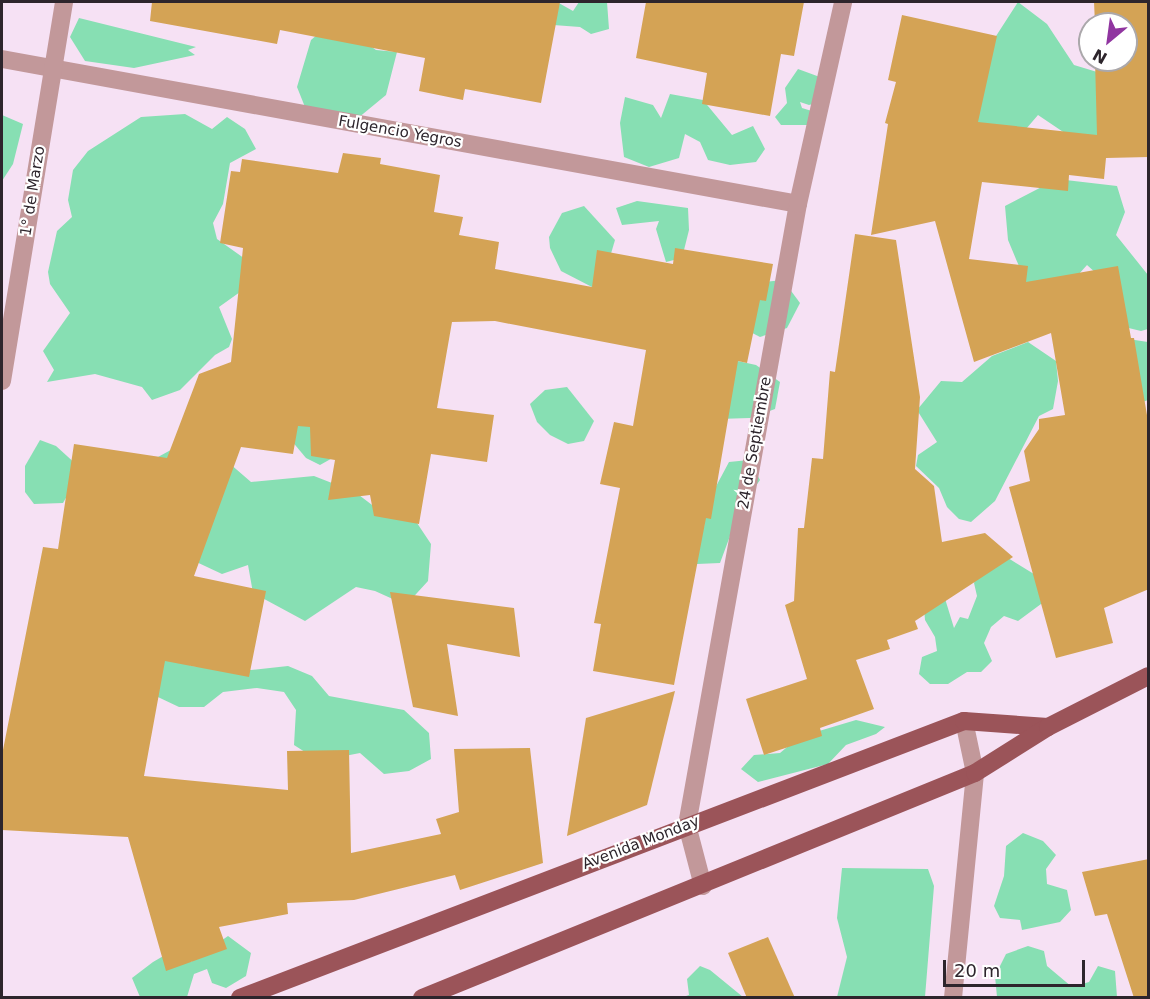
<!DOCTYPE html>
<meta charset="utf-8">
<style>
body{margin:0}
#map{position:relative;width:1150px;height:999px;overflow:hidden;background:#f6e1f4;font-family:"DejaVu Sans",sans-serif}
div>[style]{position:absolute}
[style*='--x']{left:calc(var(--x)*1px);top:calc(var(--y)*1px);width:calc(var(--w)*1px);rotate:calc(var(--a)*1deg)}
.green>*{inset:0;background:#87dfb3}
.building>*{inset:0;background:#d4a355}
.minor>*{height:18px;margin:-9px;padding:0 9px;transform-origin:9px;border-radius:9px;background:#c2989a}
.major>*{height:18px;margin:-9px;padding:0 9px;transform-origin:9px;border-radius:9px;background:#9b5459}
span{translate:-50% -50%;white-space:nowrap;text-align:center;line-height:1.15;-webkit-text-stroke:4.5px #fff;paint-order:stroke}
.street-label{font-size:15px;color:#2d252c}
.frame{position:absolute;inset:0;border:3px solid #2d252c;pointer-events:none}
.north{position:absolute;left:1078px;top:12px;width:60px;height:60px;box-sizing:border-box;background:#fff;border:2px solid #aba8ab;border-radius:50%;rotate:209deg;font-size:16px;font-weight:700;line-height:24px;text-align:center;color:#2d252c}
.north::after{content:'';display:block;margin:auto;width:21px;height:27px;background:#9035a0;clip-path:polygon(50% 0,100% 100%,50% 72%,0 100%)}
.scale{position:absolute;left:943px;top:960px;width:142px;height:27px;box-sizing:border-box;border:3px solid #2d252c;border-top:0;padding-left:8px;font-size:18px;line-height:21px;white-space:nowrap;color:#2d252c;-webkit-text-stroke:4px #fff;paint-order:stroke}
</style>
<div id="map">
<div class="green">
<div style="clip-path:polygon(510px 2px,557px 2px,573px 11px,579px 2px,607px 2px,609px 29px,591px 34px,580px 27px,540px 24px,515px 13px)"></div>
<div style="clip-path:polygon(1018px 2px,1047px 24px,1074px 65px,1107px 75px,1124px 117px,1087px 148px,1038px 115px,1020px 136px,927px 143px)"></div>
<div style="clip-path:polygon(79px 18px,196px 47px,188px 50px,195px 55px,134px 68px,85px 61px,70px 37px)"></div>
<div style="clip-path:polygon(325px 28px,346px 29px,376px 50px,397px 52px,386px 95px,352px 123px,307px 112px,297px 87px,311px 40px)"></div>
<div style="clip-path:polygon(798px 69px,828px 80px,820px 102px,809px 105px,800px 102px,802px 108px,815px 112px,812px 125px,781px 125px,775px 117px,787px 103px,785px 88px)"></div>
<div style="clip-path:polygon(670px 94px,703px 100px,732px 135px,753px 126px,765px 149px,756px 162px,730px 165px,708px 160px,700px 142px,685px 134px,679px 158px,649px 167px,624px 157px,620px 123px,625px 97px,653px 105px,661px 118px)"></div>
<div style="clip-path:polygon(185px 114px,212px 129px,227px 117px,245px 129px,256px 149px,230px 163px,223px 204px,213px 223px,217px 239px,255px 266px,240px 292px,219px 307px,232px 339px,229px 347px,215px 355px,180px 390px,152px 400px,142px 387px,95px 374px,47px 382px,54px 370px,43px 351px,70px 313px,50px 284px,48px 272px,57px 231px,72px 217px,68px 200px,73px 170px,88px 151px,141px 117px)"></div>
<div style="clip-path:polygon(2px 115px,23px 124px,13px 164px,2px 181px)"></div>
<div style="clip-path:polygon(1057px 179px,1117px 186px,1125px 212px,1116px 235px,1148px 275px,1148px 329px,1141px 331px,1108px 323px,1107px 283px,1087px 265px,1069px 285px,1026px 283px,1008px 240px,1005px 206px)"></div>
<div style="clip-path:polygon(637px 201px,688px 208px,689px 230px,682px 258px,666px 262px,656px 229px,659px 221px,622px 225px,616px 208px)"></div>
<div style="clip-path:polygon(584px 206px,615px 240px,605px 274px,592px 287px,561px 271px,550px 248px,549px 237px,562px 213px)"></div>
<div style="clip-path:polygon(783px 280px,800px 303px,787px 328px,760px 337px,735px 324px,764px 282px)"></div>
<div style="clip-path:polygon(1128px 339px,1148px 342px,1148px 400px,1135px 405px)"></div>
<div style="clip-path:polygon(1028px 342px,1056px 361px,1058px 381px,1053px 409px,1039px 416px,995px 501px,971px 522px,959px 519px,947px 507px,939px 488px,916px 466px,918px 455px,937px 442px,917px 410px,941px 381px,962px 382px,992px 356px)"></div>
<div style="clip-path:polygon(733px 360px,756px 365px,780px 382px,775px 409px,750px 418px,718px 419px)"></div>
<div style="clip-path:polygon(567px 387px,594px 421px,584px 441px,568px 444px,550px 435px,537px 422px,530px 404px,545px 390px)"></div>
<div style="clip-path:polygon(308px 406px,345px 451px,320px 465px,306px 458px,291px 440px,291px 422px)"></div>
<div style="clip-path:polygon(40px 440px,56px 446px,78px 466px,75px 482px,63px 503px,34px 504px,25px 492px,25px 466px)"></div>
<div style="clip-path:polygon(189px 440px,229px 463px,251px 482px,314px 476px,355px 492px,380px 511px,409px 511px,431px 544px,428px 581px,406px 605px,375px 591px,356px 587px,305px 621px,253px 593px,248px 565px,222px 574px,190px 559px,158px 457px)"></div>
<div style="clip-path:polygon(749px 460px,760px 480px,740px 509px,720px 563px,697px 564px,684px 543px,704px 528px,705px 507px,729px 462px)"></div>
<div style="clip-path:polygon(1008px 558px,1042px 579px,1041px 604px,1018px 621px,1004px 616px,991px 627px,984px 643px,992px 661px,981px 672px,967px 672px,948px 684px,930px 684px,919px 674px,922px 657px,937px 651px,935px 637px,925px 620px,924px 608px,943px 592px,954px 628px,960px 617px,968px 619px,977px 596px,974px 583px,981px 565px)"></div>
<div style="clip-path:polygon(171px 647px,191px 666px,251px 670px,288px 666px,312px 676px,329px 696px,404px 710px,429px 733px,431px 759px,409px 771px,384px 774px,360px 753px,319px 761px,294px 745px,296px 710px,284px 692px,257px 688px,223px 692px,204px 707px,179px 707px,141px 689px)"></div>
<div style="clip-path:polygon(856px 720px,885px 727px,876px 734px,846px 745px,828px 764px,758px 782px,741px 769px,754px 755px,780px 753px,799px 737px)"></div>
<div style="clip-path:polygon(1023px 833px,1043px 841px,1056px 855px,1046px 869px,1047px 884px,1067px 890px,1071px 910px,1060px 922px,1022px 930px,1020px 920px,1000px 918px,994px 906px,1004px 876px,1006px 846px)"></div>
<div style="clip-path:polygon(842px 868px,928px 869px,934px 886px,925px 997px,837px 997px,847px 957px,837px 918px)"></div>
<div style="clip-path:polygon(228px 936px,251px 953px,246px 976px,226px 988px,212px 983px,207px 969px,194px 974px,187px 997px,140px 997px,132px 978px,153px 962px,172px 951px,191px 962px)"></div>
<div style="clip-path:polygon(1028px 946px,1044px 951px,1047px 966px,1072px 987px,1089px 982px,1098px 966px,1115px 971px,1117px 997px,997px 997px,995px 976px,1006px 954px)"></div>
<div style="clip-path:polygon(700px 966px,710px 970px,743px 997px,683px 997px,689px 995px,687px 979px)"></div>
</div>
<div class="building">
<div style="clip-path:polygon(152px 2px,560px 2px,541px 103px,465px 89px,463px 100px,419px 91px,425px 58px,280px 30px,277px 44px,150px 21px)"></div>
<div style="clip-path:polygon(646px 2px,804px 2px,794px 56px,781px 54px,770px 116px,702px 104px,707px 73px,636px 58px)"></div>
<div style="clip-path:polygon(1094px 2px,1149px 2px,1149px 157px,1106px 158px,1104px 179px,1069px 175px,1068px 191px,982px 182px,969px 259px,1028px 266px,1026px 282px,1118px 266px,1131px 338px,1134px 338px,1149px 427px,1149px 589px,1104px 608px,1113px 643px,1056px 658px,1009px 487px,1030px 481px,1024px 451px,1039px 429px,1039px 419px,1065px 415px,1051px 333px,974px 362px,935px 221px,871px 235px,888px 124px,885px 123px,896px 82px,888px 80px,902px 15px,997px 36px,978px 122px,1097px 135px,1095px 60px,1126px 60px,1126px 24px,1095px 24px)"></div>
<div style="clip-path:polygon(343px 153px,381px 158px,380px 164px,440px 175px,434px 212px,463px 217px,459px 235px,499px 242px,495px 269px,592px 287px,597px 250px,673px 264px,675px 248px,773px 264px,766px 301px,760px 300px,747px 363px,738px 361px,711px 519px,706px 518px,674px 685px,593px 671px,601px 624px,594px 623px,620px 488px,600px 484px,614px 422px,633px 426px,646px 350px,495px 321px,452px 322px,437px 408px,494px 415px,487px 462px,431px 454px,419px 524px,374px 516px,370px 495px,328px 500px,335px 460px,311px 456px,310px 427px,298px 426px,293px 454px,241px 447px,194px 576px,266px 591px,249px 677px,165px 661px,144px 776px,288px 790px,287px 751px,349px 750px,351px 853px,441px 834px,436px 819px,459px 812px,454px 749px,530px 748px,543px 863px,460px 890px,455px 875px,354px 900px,287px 903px,288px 914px,219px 927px,227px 949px,166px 971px,128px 837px,2px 830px,2px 755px,43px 547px,58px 549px,74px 444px,167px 458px,199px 374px,231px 362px,243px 248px,220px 243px,231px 171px,240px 172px,242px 159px,338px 173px)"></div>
<div style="clip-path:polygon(855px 234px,896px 240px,920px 397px,915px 469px,934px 486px,942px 542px,985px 533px,1013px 557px,915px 621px,918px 629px,887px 640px,890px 649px,856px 660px,874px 709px,820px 728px,822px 736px,764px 755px,746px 699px,807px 679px,785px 605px,794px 601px,798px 528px,804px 528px,812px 458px,823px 459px,830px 371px,835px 372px)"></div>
<div style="clip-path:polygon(390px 592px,514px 608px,520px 657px,447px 644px,458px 716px,413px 707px)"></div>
<div style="clip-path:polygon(675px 691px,647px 805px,567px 836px,586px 718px)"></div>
<div style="clip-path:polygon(1149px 859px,1149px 998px,1134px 998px,1107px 914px,1095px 916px,1082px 872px)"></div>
<div style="clip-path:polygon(768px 937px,795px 998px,747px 998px,728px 953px)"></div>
</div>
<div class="minor">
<div style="--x:2;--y:59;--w:809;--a:10.32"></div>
<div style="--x:2;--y:381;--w:384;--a:-80.7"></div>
<div style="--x:703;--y:886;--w:63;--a:-104.7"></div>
<div style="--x:687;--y:825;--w:631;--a:-79.87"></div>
<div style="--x:798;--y:204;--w:207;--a:-77.4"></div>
<div style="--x:953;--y:998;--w:226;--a:-84.4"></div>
<div style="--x:975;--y:773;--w:53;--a:-101.9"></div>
</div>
<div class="major">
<div style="--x:240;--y:998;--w:775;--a:-20.94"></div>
<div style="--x:964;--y:721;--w:84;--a:4.1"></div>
<div style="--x:422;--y:998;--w:597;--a:-22.14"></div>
<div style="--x:975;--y:773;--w:86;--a:-32.2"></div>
<div style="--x:1048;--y:727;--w:112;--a:-27"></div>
</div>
<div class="street-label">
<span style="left:400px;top:132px;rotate:10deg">Fulgencio Yegros</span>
<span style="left:33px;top:191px;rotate:-81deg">1° de Marzo</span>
<span style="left:755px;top:443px;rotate:-80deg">24 de Septiembre</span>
<span style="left:641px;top:843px;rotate:-21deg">Avenida Monday</span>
</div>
<div class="frame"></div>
<div class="north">N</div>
<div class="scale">20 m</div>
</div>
